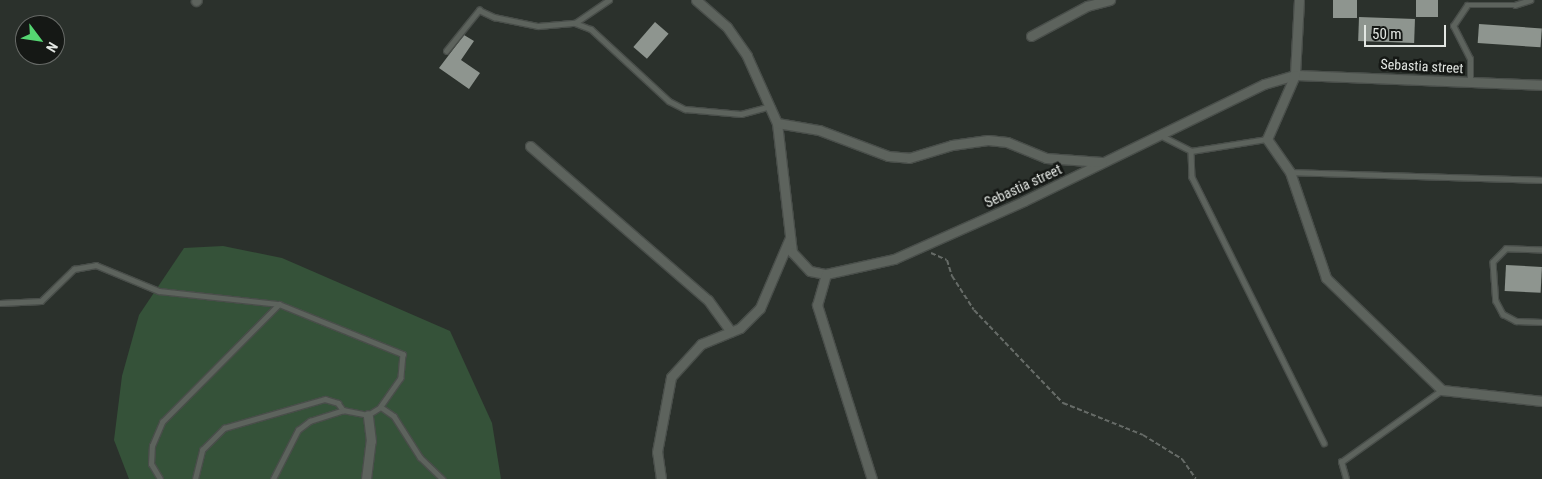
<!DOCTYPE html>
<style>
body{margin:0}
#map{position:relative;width:1542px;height:479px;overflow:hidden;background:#2b312c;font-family:"Roboto Condensed",sans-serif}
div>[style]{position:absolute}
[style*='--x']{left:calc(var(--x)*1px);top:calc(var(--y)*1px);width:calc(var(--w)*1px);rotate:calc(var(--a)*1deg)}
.green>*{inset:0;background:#355239}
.building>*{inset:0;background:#8e958f;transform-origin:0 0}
.path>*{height:2px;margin-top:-1px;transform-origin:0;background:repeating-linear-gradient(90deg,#666b67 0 5px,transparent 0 7.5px)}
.roads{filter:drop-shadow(1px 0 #494e4a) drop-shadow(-1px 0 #494e4a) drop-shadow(0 1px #494e4a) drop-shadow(0 -1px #494e4a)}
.lane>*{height:4.5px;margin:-2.25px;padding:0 2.25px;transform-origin:2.25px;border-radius:2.25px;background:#5d635d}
.street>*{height:9px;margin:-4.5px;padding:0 4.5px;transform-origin:4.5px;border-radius:4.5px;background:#5d635d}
span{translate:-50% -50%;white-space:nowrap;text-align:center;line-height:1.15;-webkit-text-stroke:5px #151815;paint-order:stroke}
.street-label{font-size:14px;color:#e2e6e2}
.north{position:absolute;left:15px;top:15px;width:50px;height:50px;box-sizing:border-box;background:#151815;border:1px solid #676a67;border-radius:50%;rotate:121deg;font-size:14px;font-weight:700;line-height:20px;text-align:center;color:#e2e6e2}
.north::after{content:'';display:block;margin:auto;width:18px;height:22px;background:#55d672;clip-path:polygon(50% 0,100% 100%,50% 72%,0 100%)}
.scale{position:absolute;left:1364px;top:25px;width:82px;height:22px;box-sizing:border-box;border:2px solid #e2e6e2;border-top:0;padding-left:6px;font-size:15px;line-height:18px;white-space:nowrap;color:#e2e6e2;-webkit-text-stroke:4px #151815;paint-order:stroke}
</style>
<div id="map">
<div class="green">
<div style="clip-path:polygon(223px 246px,282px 258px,450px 331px,492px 423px,501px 479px,129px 479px,114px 440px,122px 376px,139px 315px,184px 248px)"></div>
</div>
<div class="building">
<div style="left:1333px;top:0;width:24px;height:18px"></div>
<div style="left:1416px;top:0;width:22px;height:17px"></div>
<div style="left:1359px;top:17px;width:56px;height:24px;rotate:2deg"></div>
<div style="left:655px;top:22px;width:18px;height:33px;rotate:41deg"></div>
<div style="left:1479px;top:24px;width:63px;height:19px;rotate:4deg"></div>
<div style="clip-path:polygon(464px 35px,474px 41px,461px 60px,480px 73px,469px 89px,439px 68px)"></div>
<div style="left:1506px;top:265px;width:36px;height:26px;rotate:3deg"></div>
</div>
<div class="path">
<div style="--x:931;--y:253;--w:17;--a:24"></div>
<div style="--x:947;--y:260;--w:17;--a:73"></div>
<div style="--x:952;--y:276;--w:40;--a:57.1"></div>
<div style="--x:974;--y:310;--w:129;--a:46.3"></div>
<div style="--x:1063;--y:403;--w:86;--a:21.8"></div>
<div style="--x:1143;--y:435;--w:46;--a:31.6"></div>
<div style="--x:1182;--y:459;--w:24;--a:55"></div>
</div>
<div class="roads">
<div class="lane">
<div style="--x:575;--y:23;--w:17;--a:21"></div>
<div style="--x:591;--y:29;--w:106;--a:42.7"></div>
<div style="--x:669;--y:101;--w:18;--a:27"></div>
<div style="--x:685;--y:109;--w:56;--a:5.1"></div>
<div style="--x:741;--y:114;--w:30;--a:-15"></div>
<div style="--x:446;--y:51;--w:53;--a:-51.2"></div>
<div style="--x:479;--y:10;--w:17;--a:25"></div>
<div style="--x:494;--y:17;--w:45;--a:11.6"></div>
<div style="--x:538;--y:26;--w:37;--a:-5"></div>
<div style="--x:575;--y:23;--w:41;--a:-34.1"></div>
<div style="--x:1470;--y:82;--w:23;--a:-90"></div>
<div style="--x:1470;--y:59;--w:37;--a:-117"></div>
<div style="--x:1453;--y:26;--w:25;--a:-56"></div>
<div style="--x:1467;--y:5;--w:48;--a:0"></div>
<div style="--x:1515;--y:5;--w:16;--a:-18"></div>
<div style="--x:1160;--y:135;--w:35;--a:27"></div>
<div style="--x:1191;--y:151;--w:77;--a:-9"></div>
<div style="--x:1191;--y:151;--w:26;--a:88"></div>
<div style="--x:1192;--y:177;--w:297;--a:63.6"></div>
<div style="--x:1290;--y:172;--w:252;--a:1.8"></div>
<div style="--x:1542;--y:250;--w:36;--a:-178"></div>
<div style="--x:1506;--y:249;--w:18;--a:135"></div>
<div style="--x:1493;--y:262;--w:39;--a:86"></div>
<div style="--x:1496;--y:301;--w:15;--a:62"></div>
<div style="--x:1503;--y:314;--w:15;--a:28"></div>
<div style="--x:1516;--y:321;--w:26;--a:2"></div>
<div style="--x:0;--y:303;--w:41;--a:-2.8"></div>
<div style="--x:41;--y:301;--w:46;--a:-44.1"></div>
<div style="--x:74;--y:269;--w:22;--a:-10"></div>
<div style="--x:96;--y:265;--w:68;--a:22.4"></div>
<div style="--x:159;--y:291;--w:121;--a:6.2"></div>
<div style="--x:279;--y:304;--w:134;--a:22"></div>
<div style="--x:403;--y:354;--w:24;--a:95"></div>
<div style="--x:401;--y:378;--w:35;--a:125"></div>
<div style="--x:160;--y:479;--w:17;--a:-121"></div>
<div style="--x:151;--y:464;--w:18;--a:-87"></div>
<div style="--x:152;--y:446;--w:26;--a:-67"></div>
<div style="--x:162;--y:422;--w:166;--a:-45.2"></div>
<div style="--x:195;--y:479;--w:30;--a:-76"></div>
<div style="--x:202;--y:450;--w:31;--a:-45"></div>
<div style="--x:224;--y:428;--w:105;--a:-16"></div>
<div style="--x:325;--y:399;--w:14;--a:17"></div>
<div style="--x:338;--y:403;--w:9;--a:54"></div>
<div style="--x:273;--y:479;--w:55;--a:-63"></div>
<div style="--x:298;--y:430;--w:15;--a:-37"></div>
<div style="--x:310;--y:421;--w:35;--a:-18"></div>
<div style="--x:343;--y:410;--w:25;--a:11"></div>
<div style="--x:368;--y:415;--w:15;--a:-32"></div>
<div style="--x:381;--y:407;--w:16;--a:35"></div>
<div style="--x:394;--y:416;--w:49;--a:57.6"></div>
<div style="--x:420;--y:457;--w:32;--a:44"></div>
<div style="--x:1346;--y:479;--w:18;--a:-106"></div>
<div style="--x:1341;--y:462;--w:124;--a:-35.5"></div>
</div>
<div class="street">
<div style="--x:696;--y:0;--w:41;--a:41.1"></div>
<div style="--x:727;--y:27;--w:35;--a:55"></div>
<div style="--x:747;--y:56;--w:73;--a:65.9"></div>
<div style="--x:777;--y:123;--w:130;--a:83.4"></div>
<div style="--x:792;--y:252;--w:26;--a:47"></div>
<div style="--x:810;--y:271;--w:16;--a:11"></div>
<div style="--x:826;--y:274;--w:70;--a:-12.4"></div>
<div style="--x:894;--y:259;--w:142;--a:-24"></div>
<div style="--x:1024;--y:201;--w:267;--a:-26"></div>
<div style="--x:1264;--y:84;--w:32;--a:-16"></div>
<div style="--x:1295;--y:75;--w:247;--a:2.3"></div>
<div style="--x:1299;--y:0;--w:75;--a:93.1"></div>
<div style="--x:1295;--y:75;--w:70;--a:113.6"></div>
<div style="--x:1267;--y:139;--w:40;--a:55.1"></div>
<div style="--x:1290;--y:172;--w:112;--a:71.2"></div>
<div style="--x:1326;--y:278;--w:161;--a:44"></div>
<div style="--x:1442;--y:390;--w:101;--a:6.3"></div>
<div style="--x:196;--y:1;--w:1;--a:-45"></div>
<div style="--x:1031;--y:36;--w:64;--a:-28.2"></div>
<div style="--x:1087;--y:6;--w:24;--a:-15"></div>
<div style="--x:777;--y:123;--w:43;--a:9.5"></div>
<div style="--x:819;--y:130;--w:74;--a:20.6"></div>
<div style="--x:888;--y:156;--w:21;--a:5"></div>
<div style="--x:909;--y:158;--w:45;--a:-16.8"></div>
<div style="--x:952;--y:145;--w:36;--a:-8"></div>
<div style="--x:988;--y:140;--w:19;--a:6"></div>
<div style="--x:1007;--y:142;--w:42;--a:22.3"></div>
<div style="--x:1046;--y:158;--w:56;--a:4.1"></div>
<div style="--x:530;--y:146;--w:235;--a:40.9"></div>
<div style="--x:708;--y:300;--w:39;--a:54"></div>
<div style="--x:826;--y:274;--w:32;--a:106"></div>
<div style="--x:817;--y:305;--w:182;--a:72.5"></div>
<div style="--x:366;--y:479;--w:38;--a:-83"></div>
<div style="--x:371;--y:441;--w:26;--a:-97"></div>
<div style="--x:661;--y:479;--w:27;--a:-98"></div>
<div style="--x:657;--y:452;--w:76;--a:-79.4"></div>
<div style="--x:671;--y:377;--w:45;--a:-47.7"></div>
<div style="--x:701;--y:344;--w:42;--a:-22.3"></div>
<div style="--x:740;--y:328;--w:28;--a:-45"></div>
<div style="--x:760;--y:308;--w:74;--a:-66.9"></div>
</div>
</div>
<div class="street-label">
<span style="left:1422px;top:66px;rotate:3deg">Sebastia street</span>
<span style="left:1023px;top:186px;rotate:-25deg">Sebastia street</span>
</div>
<div class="north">N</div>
<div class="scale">50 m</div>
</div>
